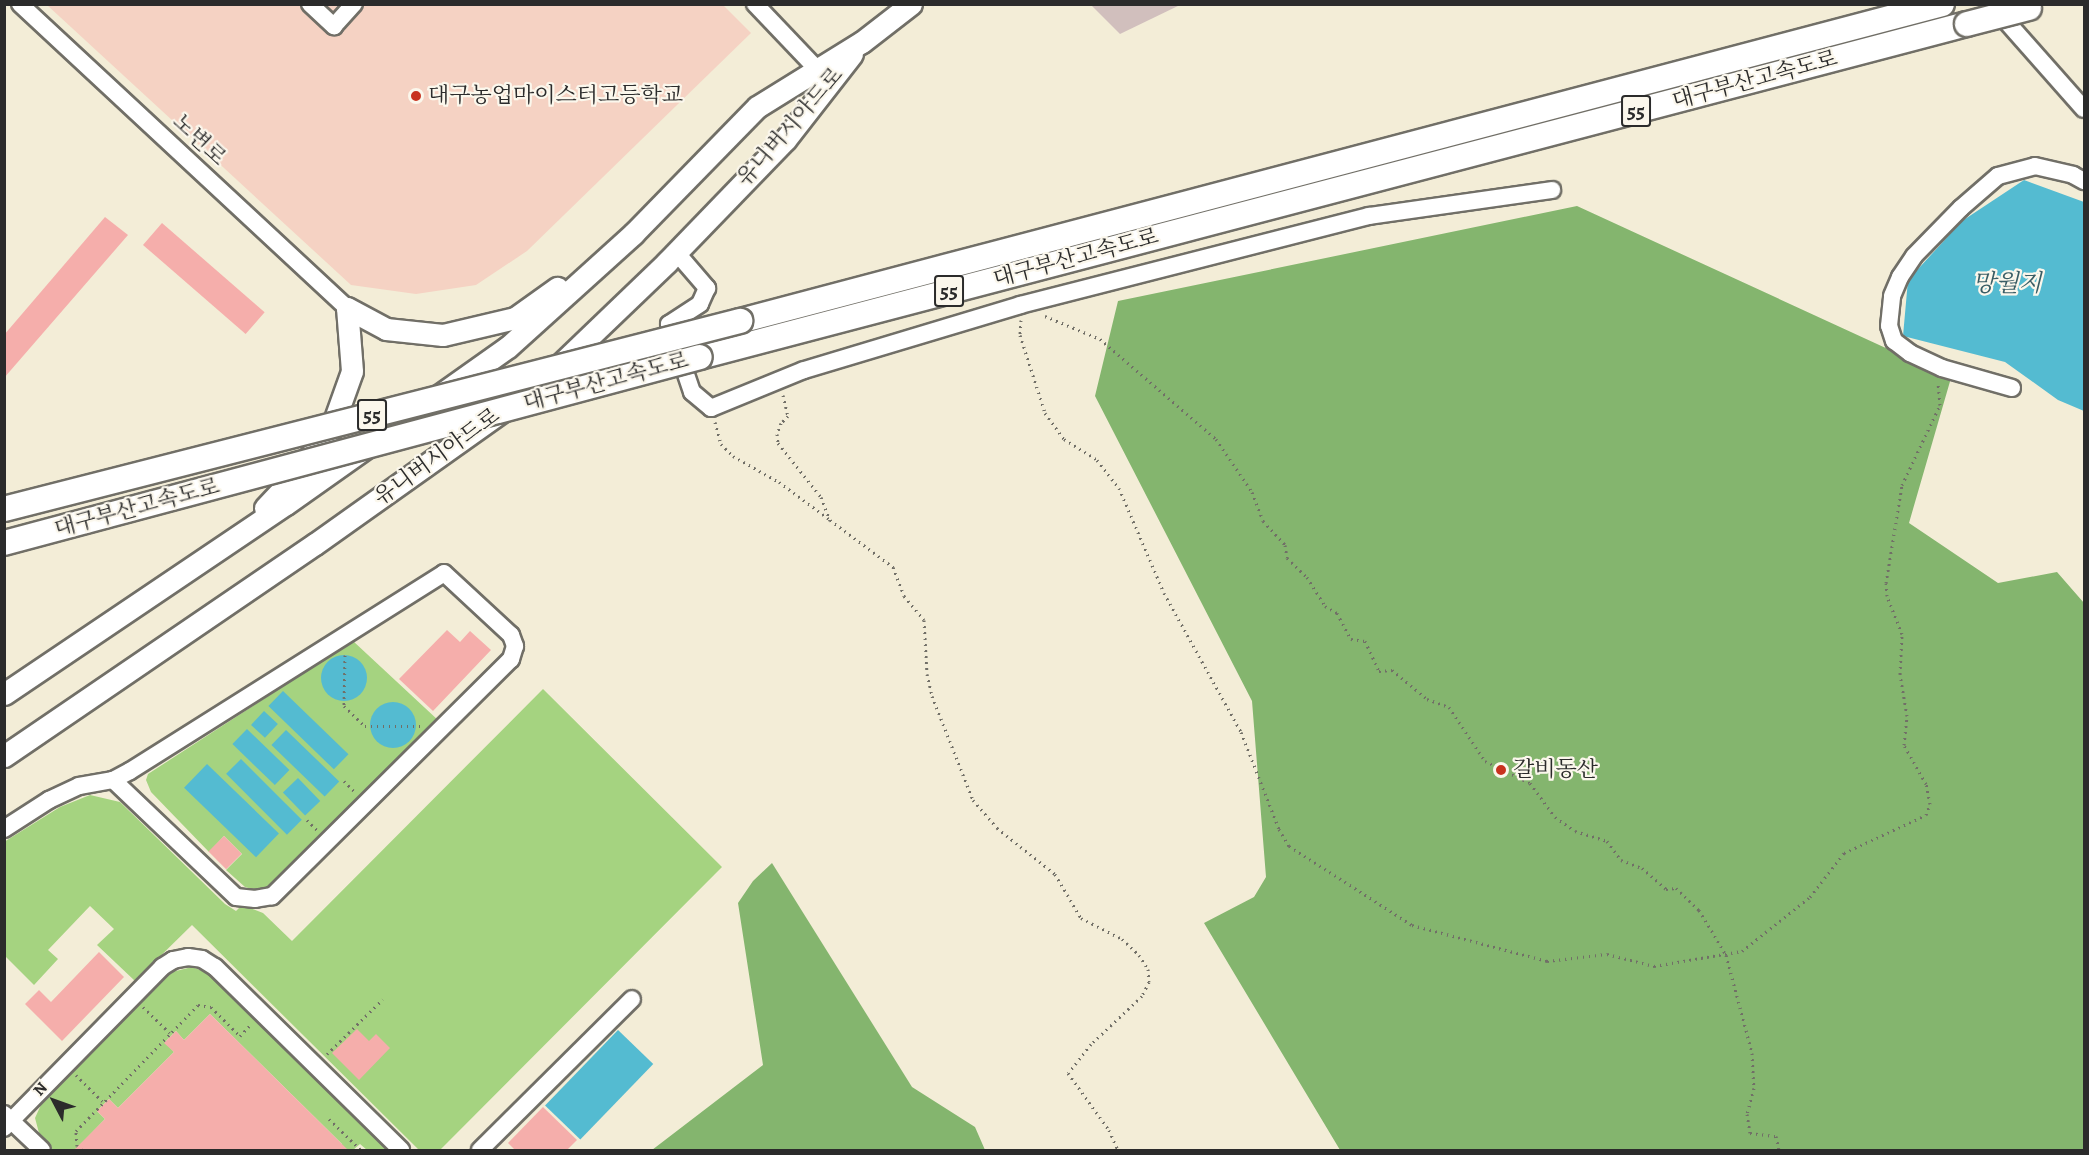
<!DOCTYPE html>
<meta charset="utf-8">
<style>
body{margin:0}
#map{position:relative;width:2089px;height:1155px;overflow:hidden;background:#f3edd7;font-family:Alegreya,"Noto Serif KR",serif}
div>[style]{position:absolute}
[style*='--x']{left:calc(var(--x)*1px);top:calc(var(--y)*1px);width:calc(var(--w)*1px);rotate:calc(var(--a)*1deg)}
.built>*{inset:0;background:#f5d2c3}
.industrial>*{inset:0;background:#d1bfbd}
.green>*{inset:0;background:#a5d380}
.forest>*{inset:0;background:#84b56e}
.water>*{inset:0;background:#54bbd1;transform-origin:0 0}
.round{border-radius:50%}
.building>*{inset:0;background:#f5aeab;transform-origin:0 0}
.path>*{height:3px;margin-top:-1.5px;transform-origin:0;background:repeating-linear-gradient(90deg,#716f67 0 1.5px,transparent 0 6px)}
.roads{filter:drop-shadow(2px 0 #716f67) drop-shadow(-2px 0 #716f67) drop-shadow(0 2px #716f67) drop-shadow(0 -2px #716f67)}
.minor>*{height:16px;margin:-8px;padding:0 8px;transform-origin:8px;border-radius:8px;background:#fff}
.major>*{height:21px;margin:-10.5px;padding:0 10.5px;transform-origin:10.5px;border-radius:10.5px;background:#fff}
.highway>*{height:24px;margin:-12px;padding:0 12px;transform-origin:12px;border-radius:12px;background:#fff}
.bridges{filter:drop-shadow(2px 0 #716f67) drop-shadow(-2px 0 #716f67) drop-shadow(0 2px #716f67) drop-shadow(0 -2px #716f67)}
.highway-bridge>*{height:24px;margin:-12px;padding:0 12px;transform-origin:12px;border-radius:12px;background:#fff}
.dots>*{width:16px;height:16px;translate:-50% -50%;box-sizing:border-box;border:3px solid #fbf7ec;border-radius:50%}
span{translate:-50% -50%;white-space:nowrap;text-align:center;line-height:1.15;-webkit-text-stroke:4.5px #fbf7ec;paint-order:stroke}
.shield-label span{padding:2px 4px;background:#fbf7ec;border:2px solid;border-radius:4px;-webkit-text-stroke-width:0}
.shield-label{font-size:21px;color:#2b2b2b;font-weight:700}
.street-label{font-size:22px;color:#2b2b2b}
.poi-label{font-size:22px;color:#2b2b2b}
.left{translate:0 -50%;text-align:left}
.water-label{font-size:24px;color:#395d65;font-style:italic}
.frame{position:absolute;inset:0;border:6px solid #2b2b2b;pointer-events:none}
.north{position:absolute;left:24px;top:1071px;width:60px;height:60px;-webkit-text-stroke:4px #fbf7ec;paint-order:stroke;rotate:311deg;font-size:16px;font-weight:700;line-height:24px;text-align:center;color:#2b2b2b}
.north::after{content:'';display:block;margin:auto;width:21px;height:27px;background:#2b2b2b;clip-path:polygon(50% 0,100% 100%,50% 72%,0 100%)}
</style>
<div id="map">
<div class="built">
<div style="clip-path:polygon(722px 4px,751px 33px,527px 251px,476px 285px,416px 294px,351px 285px,47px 5px)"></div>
</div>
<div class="industrial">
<div style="clip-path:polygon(1091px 5px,1180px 5px,1120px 34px)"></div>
</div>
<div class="green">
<div style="clip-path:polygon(353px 641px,439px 721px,271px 887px,255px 890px,245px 887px,226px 870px,242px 854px,224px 836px,209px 852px,151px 792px,146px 780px,148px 774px)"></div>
<div style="clip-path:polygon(543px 689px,722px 867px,440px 1150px,419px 1150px,192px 925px,135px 981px,97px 945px,114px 929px,90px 906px,48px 950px,58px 959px,34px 985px,5px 956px,4px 842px,60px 807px,90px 795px,120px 802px,225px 904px,236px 911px,242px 905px,263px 913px,292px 941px)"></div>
<div style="clip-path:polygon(192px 967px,211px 974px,391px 1150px,367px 1150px,360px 1144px,353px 1150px,336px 1150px,342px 1144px,210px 1014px,184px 1040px,176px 1031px,165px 1042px,174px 1052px,118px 1108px,109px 1099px,97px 1111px,105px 1119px,80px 1145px,86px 1150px,53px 1150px,39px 1133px,35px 1118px,44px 1098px,168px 973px)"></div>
</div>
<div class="forest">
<div style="clip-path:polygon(1577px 206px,1951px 378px,1909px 523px,1998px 583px,2057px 572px,2084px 603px,2084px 1150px,1340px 1150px,1204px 923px,1254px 897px,1266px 877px,1252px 701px,1095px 396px,1118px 301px)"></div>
<div style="clip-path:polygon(772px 863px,912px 1087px,975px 1127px,985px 1150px,652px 1150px,763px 1065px,738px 903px,753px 881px)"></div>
</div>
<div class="water">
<div style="clip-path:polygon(2024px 180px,2084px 202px,2084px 411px,2058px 400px,2005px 362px,1903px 336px,1908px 280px,1962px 221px)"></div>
<div class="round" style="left:321px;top:655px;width:46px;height:46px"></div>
<div style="left:283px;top:691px;width:91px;height:21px;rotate:44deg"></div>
<div class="round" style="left:370px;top:702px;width:46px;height:46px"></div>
<div style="left:264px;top:711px;width:19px;height:19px;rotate:43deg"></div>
<div style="left:247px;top:729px;width:59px;height:21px;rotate:44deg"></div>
<div style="left:286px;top:730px;width:74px;height:21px;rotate:44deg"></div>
<div style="left:241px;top:759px;width:86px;height:21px;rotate:45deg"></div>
<div style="left:207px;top:764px;width:100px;height:33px;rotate:44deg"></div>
<div style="left:298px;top:778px;width:32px;height:21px;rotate:46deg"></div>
<div style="left:618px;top:1030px;width:49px;height:105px;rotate:44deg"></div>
</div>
<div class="building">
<div style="clip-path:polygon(105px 217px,128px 235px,4px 378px,4px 335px)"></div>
<div style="left:162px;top:223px;width:136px;height:29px;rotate:41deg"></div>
<div style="clip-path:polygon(447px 630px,460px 642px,470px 631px,491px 650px,433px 711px,399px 679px)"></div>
<div style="left:224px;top:836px;width:25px;height:22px;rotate:45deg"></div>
<div style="clip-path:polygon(99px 952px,124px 977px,62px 1041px,25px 1004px,39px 990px,51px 1002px)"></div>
<div style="clip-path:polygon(210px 1014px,348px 1150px,74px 1150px,105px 1119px,97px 1111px,109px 1099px,118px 1108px,174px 1052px,164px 1043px,176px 1031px,184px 1040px)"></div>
<div style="clip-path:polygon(357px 1029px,369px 1041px,376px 1034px,390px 1048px,359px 1080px,332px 1053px)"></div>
<div style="clip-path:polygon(543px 1107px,577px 1140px,567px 1150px,515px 1150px,508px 1143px)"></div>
</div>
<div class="path">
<div style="--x:1045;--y:316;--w:60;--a:22.7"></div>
<div style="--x:1100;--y:339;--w:153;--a:40.8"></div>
<div style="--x:1216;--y:439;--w:64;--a:55.8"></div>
<div style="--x:1252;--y:492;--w:31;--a:69"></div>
<div style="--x:1263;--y:521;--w:33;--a:47"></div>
<div style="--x:1285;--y:545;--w:13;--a:81"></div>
<div style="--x:1287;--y:558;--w:28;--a:44"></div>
<div style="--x:1307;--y:577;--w:34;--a:58"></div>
<div style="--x:1325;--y:606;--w:14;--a:30"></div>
<div style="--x:1337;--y:613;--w:30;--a:62"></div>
<div style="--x:1351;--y:639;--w:14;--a:8"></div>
<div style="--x:1365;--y:641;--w:33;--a:65"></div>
<div style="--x:1379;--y:671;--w:13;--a:-4"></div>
<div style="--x:1392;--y:670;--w:45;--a:39.6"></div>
<div style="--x:1427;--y:699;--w:23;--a:20"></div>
<div style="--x:1449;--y:707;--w:65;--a:56.3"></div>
<div style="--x:1485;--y:761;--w:50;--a:26.1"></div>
<div style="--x:1530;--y:783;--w:42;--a:53.7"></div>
<div style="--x:1555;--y:817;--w:24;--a:35"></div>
<div style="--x:1575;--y:831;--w:34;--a:17"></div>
<div style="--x:1607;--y:841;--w:24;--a:54"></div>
<div style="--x:1621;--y:860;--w:22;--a:21"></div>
<div style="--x:1642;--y:868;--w:32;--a:41"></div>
<div style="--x:1666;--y:889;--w:10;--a:-6"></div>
<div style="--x:1676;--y:888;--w:32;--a:44"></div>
<div style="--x:1699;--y:910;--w:52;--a:59"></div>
<div style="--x:1726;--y:955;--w:101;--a:75.1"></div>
<div style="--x:1752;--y:1053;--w:35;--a:87"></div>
<div style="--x:1754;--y:1088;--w:27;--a:105"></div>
<div style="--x:1747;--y:1114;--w:19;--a:81"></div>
<div style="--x:1750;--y:1133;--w:26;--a:7"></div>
<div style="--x:1776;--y:1136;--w:14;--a:78"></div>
<div style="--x:1021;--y:320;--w:15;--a:94"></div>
<div style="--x:1020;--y:335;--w:82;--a:72.2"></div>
<div style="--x:1045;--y:413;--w:32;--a:54"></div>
<div style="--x:1064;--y:439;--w:39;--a:32"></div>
<div style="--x:1097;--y:460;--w:36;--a:52"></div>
<div style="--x:1119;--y:488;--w:114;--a:66.8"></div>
<div style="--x:1164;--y:593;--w:159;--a:61"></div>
<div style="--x:1241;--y:732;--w:104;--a:68.6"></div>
<div style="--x:1279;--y:829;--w:20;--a:60"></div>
<div style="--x:1289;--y:846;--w:146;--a:32.7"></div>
<div style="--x:1412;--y:925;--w:140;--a:14.9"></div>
<div style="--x:1547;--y:961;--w:60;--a:-6.7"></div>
<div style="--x:1607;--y:954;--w:49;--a:14.3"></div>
<div style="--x:1654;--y:966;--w:89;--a:-9.7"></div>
<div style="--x:1742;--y:951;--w:87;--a:-38.5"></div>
<div style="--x:1810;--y:897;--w:56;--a:-52.3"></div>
<div style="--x:1844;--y:853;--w:90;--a:-24.9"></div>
<div style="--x:1926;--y:815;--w:12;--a:-70"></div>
<div style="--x:1930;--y:804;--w:20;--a:-101"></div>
<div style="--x:1926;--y:784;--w:45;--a:-119.4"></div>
<div style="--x:1904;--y:745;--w:29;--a:-84"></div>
<div style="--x:1907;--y:716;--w:43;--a:-99.5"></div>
<div style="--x:1900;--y:674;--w:40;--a:-87.1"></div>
<div style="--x:1902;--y:634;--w:41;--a:-111.5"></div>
<div style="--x:1887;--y:596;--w:13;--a:-94"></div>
<div style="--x:1886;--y:583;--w:99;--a:-80.7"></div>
<div style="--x:1902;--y:485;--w:89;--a:-64.6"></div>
<div style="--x:1940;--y:405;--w:22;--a:-95"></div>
<div style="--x:783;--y:395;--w:22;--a:77"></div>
<div style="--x:788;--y:416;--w:10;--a:135"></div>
<div style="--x:781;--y:423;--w:12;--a:110"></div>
<div style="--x:777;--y:434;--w:9;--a:84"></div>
<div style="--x:778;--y:443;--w:69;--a:51.5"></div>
<div style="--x:821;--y:497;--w:25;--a:69"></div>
<div style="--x:830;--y:520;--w:79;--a:36.7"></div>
<div style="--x:893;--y:567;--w:31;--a:69"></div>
<div style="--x:904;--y:596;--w:31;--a:50"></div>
<div style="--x:924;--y:620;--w:54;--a:86.8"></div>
<div style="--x:927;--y:674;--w:23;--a:77"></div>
<div style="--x:932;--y:696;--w:112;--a:68.5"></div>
<div style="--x:973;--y:800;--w:37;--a:49"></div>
<div style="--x:997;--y:828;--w:74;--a:38.4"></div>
<div style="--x:1055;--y:874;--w:51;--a:59.4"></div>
<div style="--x:1081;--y:918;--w:46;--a:27.1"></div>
<div style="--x:1122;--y:939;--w:23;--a:43"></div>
<div style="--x:1139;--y:955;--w:17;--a:57"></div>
<div style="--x:1148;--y:969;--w:13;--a:86"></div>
<div style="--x:1149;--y:982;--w:16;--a:117"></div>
<div style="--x:1142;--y:996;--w:70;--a:136.7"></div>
<div style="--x:1091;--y:1044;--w:37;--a:128"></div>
<div style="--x:1068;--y:1073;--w:70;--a:54.3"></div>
<div style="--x:1109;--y:1130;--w:22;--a:66"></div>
<div style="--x:715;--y:422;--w:23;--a:75"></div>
<div style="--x:721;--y:444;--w:17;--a:45"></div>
<div style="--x:733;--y:456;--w:53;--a:29.5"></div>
<div style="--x:779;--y:482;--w:62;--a:36.5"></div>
<div style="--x:345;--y:655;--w:51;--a:91.1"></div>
<div style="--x:344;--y:706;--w:29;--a:44"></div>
<div style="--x:365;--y:726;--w:55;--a:0"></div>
<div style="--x:344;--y:781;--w:17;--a:45"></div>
<div style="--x:307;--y:820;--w:16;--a:45"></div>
<div style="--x:143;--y:1007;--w:37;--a:44"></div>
<div style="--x:327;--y:1054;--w:78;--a:-44.5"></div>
<div style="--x:76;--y:1075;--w:37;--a:45"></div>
<div style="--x:329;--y:1119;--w:45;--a:44.1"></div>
<div style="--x:82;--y:1150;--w:6;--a:-141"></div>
<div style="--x:77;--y:1146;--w:15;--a:-94"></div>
<div style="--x:76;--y:1131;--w:175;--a:-45.9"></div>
<div style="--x:198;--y:1005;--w:13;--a:9"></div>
<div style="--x:211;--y:1007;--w:41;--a:45"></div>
<div style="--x:240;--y:1036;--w:16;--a:-47"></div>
</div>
<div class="roads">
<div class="minor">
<div style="--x:20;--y:4;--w:446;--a:42.9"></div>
<div style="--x:310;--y:4;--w:33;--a:43"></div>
<div style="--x:334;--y:26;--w:30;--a:-48"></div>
<div style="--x:755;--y:4;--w:90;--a:46.4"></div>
<div style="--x:1991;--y:4;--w:140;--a:48.5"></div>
<div style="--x:676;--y:252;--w:48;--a:49.3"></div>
<div style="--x:707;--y:288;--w:17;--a:114"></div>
<div style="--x:700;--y:304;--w:37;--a:147"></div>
<div style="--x:669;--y:324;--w:72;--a:71.3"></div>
<div style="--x:692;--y:392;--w:25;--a:40"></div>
<div style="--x:711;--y:408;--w:100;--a:-22.2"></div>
<div style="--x:804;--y:370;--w:226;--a:-16.7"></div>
<div style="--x:1020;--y:305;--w:360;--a:-14.3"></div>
<div style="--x:1369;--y:216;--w:185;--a:-8.1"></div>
<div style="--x:2012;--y:388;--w:73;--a:-164.1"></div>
<div style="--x:1942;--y:368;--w:35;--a:-155"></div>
<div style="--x:1910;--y:353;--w:20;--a:-143"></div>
<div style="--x:1894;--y:341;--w:16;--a:-108"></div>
<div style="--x:1889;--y:326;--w:30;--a:-84"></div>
<div style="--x:1892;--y:296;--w:21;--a:-67"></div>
<div style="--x:1900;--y:277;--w:25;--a:-56"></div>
<div style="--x:1914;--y:256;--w:67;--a:-45.6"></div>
<div style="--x:1961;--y:208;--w:49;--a:-40.9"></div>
<div style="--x:1998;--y:176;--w:38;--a:-15"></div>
<div style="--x:2035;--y:166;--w:39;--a:13"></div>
<div style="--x:2073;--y:175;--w:13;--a:29"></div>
<div style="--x:4;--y:829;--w:54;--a:-32.8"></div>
<div style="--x:49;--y:800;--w:33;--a:-25"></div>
<div style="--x:79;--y:786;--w:35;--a:-10"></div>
<div style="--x:113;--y:780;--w:19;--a:-28"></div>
<div style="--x:130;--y:771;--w:371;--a:-32.2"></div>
<div style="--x:444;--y:573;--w:91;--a:42.8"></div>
<div style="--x:511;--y:635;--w:12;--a:70"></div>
<div style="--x:515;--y:646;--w:14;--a:107"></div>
<div style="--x:511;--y:659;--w:337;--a:135.2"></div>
<div style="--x:272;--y:896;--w:17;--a:170"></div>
<div style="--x:255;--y:899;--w:19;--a:-174"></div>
<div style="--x:236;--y:897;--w:170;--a:-136.4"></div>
<div style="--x:4;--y:1114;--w:52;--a:43.5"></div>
<div style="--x:4;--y:1128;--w:226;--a:-45.5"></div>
<div style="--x:162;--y:967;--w:13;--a:-32"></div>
<div style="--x:173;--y:960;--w:15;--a:-11"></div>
<div style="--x:188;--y:957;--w:14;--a:8"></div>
<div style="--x:202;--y:959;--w:15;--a:32"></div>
<div style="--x:215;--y:967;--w:261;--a:44.5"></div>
<div style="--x:480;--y:1150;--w:214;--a:-44.8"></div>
</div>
<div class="major">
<div style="--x:265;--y:508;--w:47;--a:-46.7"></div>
<div style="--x:297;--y:474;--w:59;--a:-53.3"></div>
<div style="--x:332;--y:427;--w:59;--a:-70.3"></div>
<div style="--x:352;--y:371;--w:63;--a:-94.5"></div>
<div style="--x:347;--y:308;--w:44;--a:28.3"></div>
<div style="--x:386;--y:329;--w:57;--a:6"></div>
<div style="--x:443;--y:335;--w:74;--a:-13.3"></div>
<div style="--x:515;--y:318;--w:52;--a:-35.5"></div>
<div style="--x:4;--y:694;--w:340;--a:-34"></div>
<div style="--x:286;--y:504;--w:272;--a:-35.3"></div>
<div style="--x:508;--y:347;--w:169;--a:-42.1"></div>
<div style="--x:633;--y:234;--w:177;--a:-45.7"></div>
<div style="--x:757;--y:107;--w:123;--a:-31.8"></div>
<div style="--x:862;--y:42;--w:62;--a:-37.8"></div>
<div style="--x:4;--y:756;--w:376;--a:-34.3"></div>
<div style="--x:315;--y:544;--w:276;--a:-35.4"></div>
<div style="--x:540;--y:384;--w:176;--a:-43.8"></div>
<div style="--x:667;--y:262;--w:170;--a:-46"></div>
<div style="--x:785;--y:140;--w:109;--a:-52.1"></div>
</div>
<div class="highway">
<div style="--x:740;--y:321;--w:1243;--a:-14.77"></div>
<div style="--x:700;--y:357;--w:1310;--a:-14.73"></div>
</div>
</div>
<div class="bridges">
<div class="highway-bridge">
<div style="--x:1967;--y:24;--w:64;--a:-14.5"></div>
<div style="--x:4;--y:509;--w:760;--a:-14.33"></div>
<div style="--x:4;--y:543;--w:720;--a:-14.96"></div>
</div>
</div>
<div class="dots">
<div style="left:416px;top:96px;background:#c8321e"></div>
<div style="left:1501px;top:770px;background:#c8321e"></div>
</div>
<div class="shield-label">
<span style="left:1636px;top:111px">55</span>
<span style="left:949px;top:291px">55</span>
<span style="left:372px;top:415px">55</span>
</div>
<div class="street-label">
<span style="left:1755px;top:80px;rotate:-15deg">대구부산고속도로</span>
<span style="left:790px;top:127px;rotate:-49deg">유니버시아드로</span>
<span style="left:199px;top:140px;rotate:43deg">노변로</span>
<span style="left:1076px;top:258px;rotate:-15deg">대구부산고속도로</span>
<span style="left:606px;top:382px;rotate:-15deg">대구부산고속도로</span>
<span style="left:437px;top:457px;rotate:-36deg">유니버시아드로</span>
<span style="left:137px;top:508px;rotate:-15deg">대구부산고속도로</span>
</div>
<div class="poi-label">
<span class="left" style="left:428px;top:96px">대구농업마이스터고등학교</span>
<span class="left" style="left:1513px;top:770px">갈비동산</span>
</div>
<div class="water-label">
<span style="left:2007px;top:284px">망월지</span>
</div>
<div class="frame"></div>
<div class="north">N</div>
</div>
